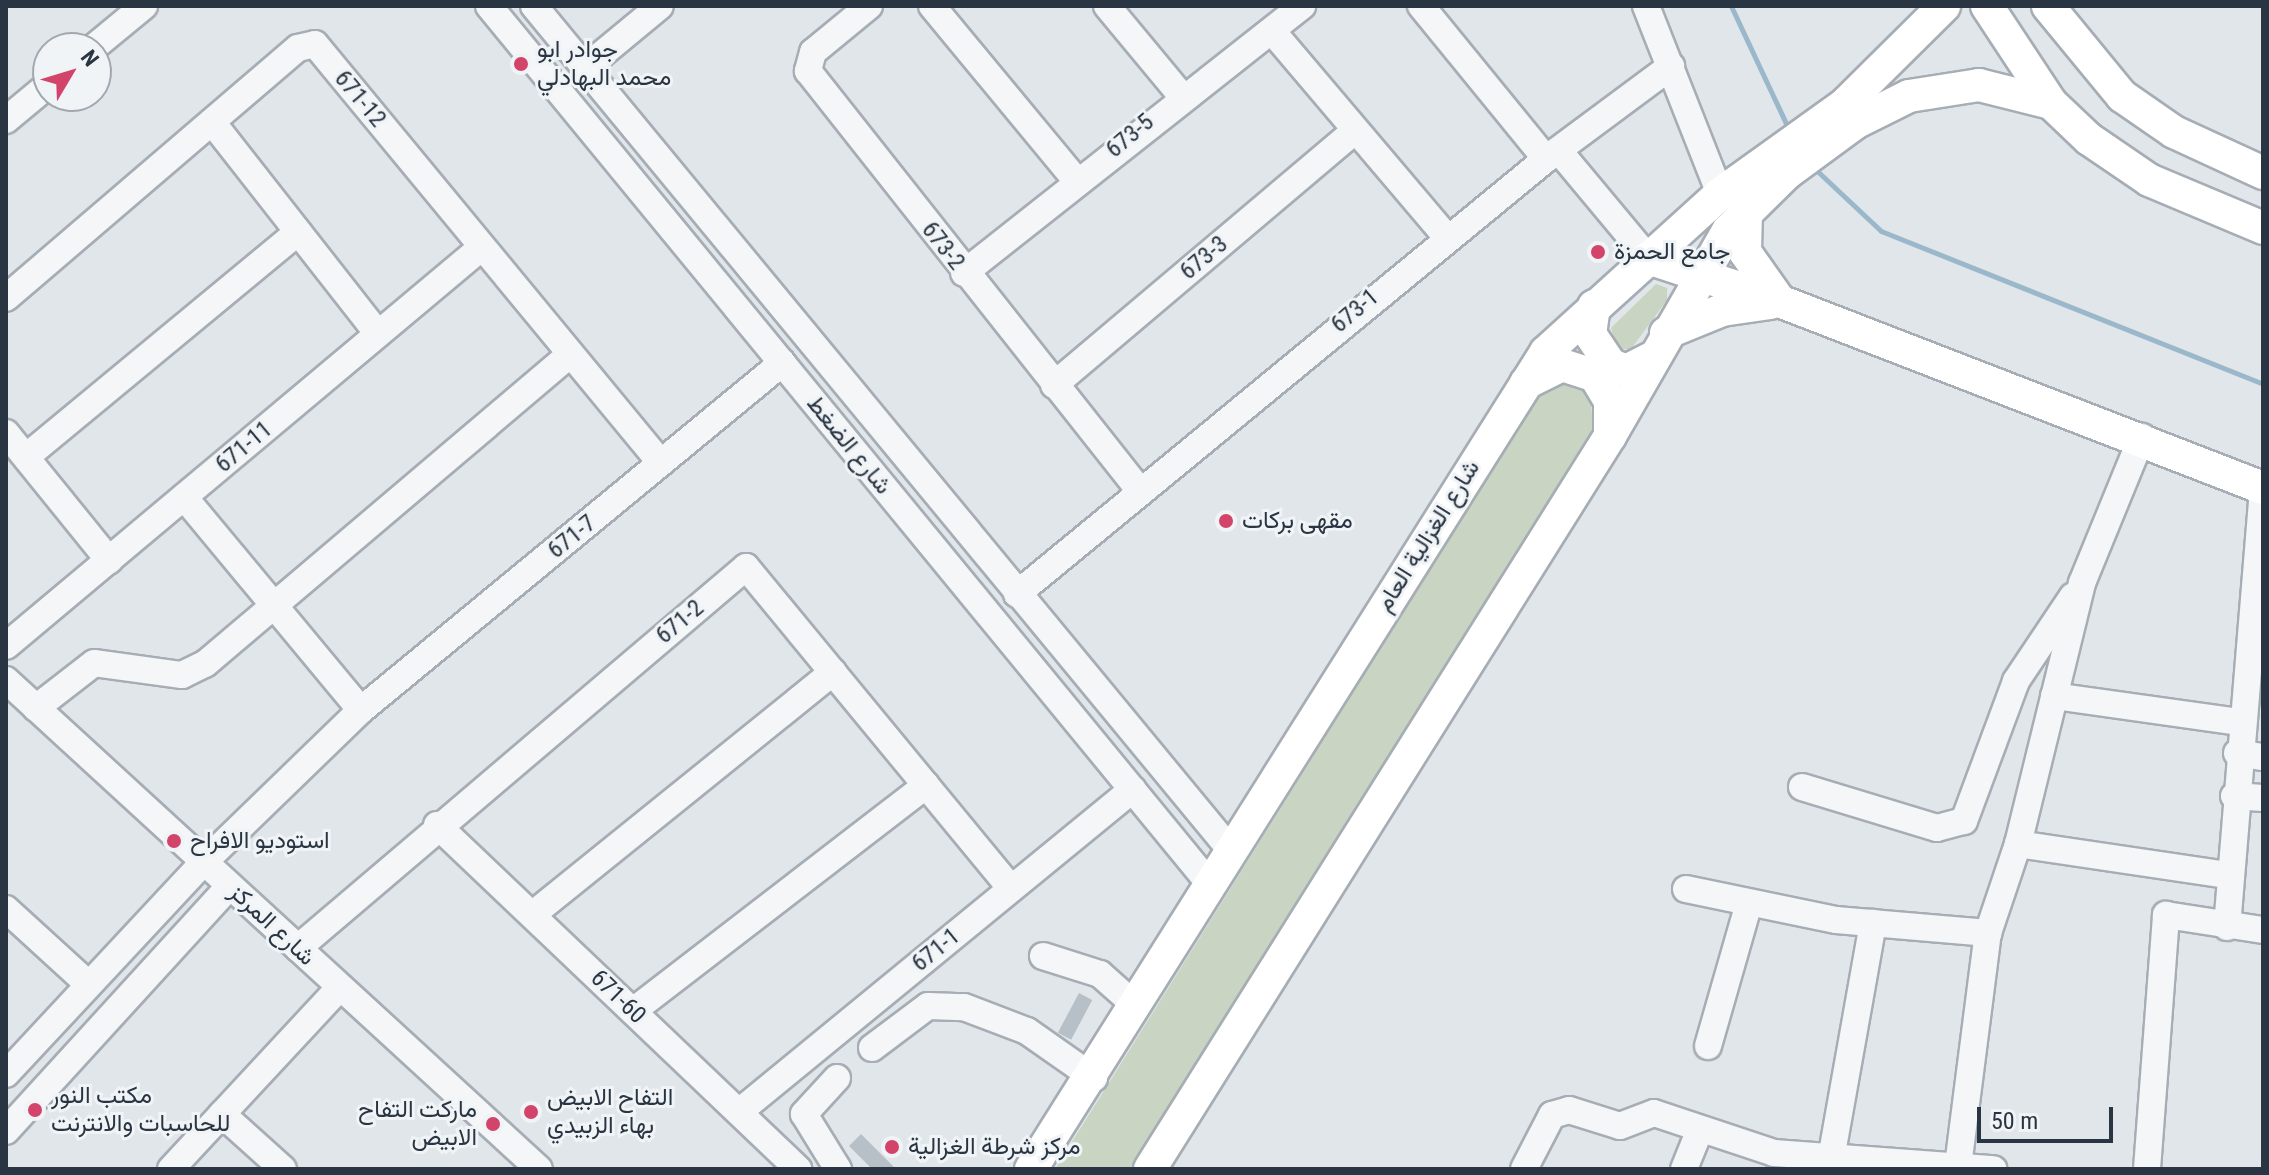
<!DOCTYPE html>
<meta charset="utf-8">
<style>
body{margin:0}
#map{position:relative;width:2269px;height:1175px;overflow:hidden;background:#e1e6ea;font-family:"Roboto Condensed",Vazirmatn,sans-serif}
div>[style]{position:absolute}
[style*='--x']{left:calc(var(--x)*1px);top:calc(var(--y)*1px);width:calc(var(--w)*1px);rotate:calc(var(--a)*1deg)}
.green>*{inset:0;background:#c9d4c2}
.stream>*{height:5px;margin:-2.5px;padding:0 2.5px;transform-origin:2.5px;border-radius:2.5px;background:#9bb8cb}
.building>*{inset:0;background:#b8c0c7;transform-origin:0 0}
.roads{filter:drop-shadow(2px 0 #a6adb4) drop-shadow(-2px 0 #a6adb4) drop-shadow(0 2px #a6adb4) drop-shadow(0 -2px #a6adb4)}
.minor>*{height:26px;margin:-13px;padding:0 13px;transform-origin:13px;border-radius:13px;background:#f4f6f8}
.major>*{height:32px;margin:-16px;padding:0 16px;transform-origin:16px;border-radius:16px;background:#fff}
.dots>*{width:22px;height:22px;translate:-50% -50%;box-sizing:border-box;border:4px solid #f1f4f7;border-radius:50%}
span{translate:-50% -50%;white-space:nowrap;text-align:center;line-height:1.15;-webkit-text-stroke:6px #f1f4f7;paint-order:stroke}
.poi-label{font-size:24px;color:#293542}
.left{translate:0 -50%;text-align:left}
.right{translate:-100% -50%;text-align:right}
.street-label{font-size:24px;color:#293542}
.frame{position:absolute;inset:0;border:8px solid #293542;pointer-events:none}
.north{position:absolute;left:32px;top:32px;width:80px;height:80px;box-sizing:border-box;background:#f1f4f7;border:2px solid #a1a8af;border-radius:50%;rotate:52deg;font-size:22px;font-weight:700;line-height:32px;text-align:center;color:#293542}
.north::after{content:'';display:block;margin:auto;width:28px;height:36px;background:#d24469;clip-path:polygon(50% 0,100% 100%,50% 72%,0 100%)}
.scale{position:absolute;left:1977px;top:1107px;width:136px;height:36px;box-sizing:border-box;border:4px solid #293542;border-top:0;padding-left:10px;font-size:24px;line-height:28px;white-space:nowrap;color:#293542;-webkit-text-stroke:6px #f1f4f7;paint-order:stroke}
</style>
<div id="map">
<div class="green">
<div style="clip-path:polygon(1656px 284px,1667px 288px,1667px 300px,1631px 349px,1618px 349px,1611px 328px)"></div>
<div style="clip-path:polygon(1561px 379px,1590px 392px,1593px 426px,1574px 473px,1130px 1169px,1055px 1169px,1538px 397px)"></div>
</div>
<div class="stream">
<div style="--x:1731;--y:6;--w:139;--a:64.9"></div>
<div style="--x:1814;--y:168;--w:92;--a:43.2"></div>
<div style="--x:1881;--y:231;--w:412;--a:21.8"></div>
</div>
<div class="building">
<div style="left:1079px;top:993px;width:15px;height:45px;rotate:28deg"></div>
<div style="clip-path:polygon(861px 1134px,896px 1169px,872px 1169px,849px 1146px)"></div>
</div>
<div class="roads">
<div class="minor">
<div style="--x:489;--y:6;--w:1136;--a:50.61"></div>
<div style="--x:534;--y:6;--w:1093;--a:50.46"></div>
<div style="--x:869;--y:6;--w:72;--a:140.6"></div>
<div style="--x:813;--y:52;--w:20;--a:105"></div>
<div style="--x:808;--y:71;--w:535;--a:51.67"></div>
<div style="--x:932;--y:6;--w:227;--a:50.4"></div>
<div style="--x:1107;--y:6;--w:116;--a:50.3"></div>
<div style="--x:1646;--y:6;--w:202;--a:68.5"></div>
<div style="--x:1272;--y:31;--w:269;--a:49.7"></div>
<div style="--x:93;--y:48;--w:66;--a:-39.5"></div>
<div style="--x:585;--y:68;--w:97;--a:-39.6"></div>
<div style="--x:6;--y:120;--w:55;--a:-39.8"></div>
<div style="--x:212;--y:122;--w:269;--a:51.9"></div>
<div style="--x:1559;--y:151;--w:139;--a:50.2"></div>
<div style="--x:1546;--y:159;--w:156;--a:-36.6"></div>
<div style="--x:964;--y:273;--w:431;--a:-38.3"></div>
<div style="--x:6;--y:298;--w:384;--a:-40.6"></div>
<div style="--x:298;--y:48;--w:17;--a:-13"></div>
<div style="--x:315;--y:44;--w:543;--a:50.45"></div>
<div style="--x:1054;--y:385;--w:394;--a:-40.2"></div>
<div style="--x:6;--y:433;--w:164;--a:51"></div>
<div style="--x:26;--y:457;--w:353;--a:-39.6"></div>
<div style="--x:184;--y:497;--w:277;--a:50.3"></div>
<div style="--x:1017;--y:594;--w:685;--a:-39.43"></div>
<div style="--x:1546;--y:159;--w:198;--a:-129.2"></div>
<div style="--x:6;--y:646;--w:621;--a:-39.97"></div>
<div style="--x:6;--y:680;--w:723;--a:42.53"></div>
<div style="--x:2054;--y:696;--w:188;--a:8"></div>
<div style="--x:36;--y:708;--w:73;--a:-37.8"></div>
<div style="--x:94;--y:663;--w:89;--a:7.8"></div>
<div style="--x:182;--y:675;--w:25;--a:-26"></div>
<div style="--x:205;--y:664;--w:479;--a:-40.3"></div>
<div style="--x:2237;--y:753;--w:26;--a:9"></div>
<div style="--x:1802;--y:787;--w:141;--a:16.9"></div>
<div style="--x:1937;--y:828;--w:28;--a:-15"></div>
<div style="--x:1964;--y:821;--w:149;--a:-69.6"></div>
<div style="--x:2016;--y:681;--w:102;--a:-56.2"></div>
<div style="--x:2234;--y:796;--w:29;--a:4"></div>
<div style="--x:437;--y:825;--w:499;--a:43.6"></div>
<div style="--x:2018;--y:844;--w:213;--a:8.4"></div>
<div style="--x:1686;--y:889;--w:153;--a:11.7"></div>
<div style="--x:1836;--y:920;--w:153;--a:4.9"></div>
<div style="--x:6;--y:909;--w:111;--a:42.4"></div>
<div style="--x:532;--y:915;--w:387;--a:-38.9"></div>
<div style="--x:2227;--y:927;--w:437;--a:-85.3"></div>
<div style="--x:298;--y:948;--w:588;--a:-40.38"></div>
<div style="--x:746;--y:567;--w:416;--a:50.5"></div>
<div style="--x:1043;--y:956;--w:60;--a:17.5"></div>
<div style="--x:1100;--y:974;--w:48;--a:41.6"></div>
<div style="--x:633;--y:1011;--w:370;--a:-37.6"></div>
<div style="--x:1708;--y:1046;--w:149;--a:-74"></div>
<div style="--x:872;--y:1048;--w:70;--a:-36.9"></div>
<div style="--x:928;--y:1006;--w:36;--a:2"></div>
<div style="--x:964;--y:1007;--w:67;--a:20.9"></div>
<div style="--x:1027;--y:1031;--w:82;--a:35"></div>
<div style="--x:6;--y:1074;--w:290;--a:-47"></div>
<div style="--x:204;--y:862;--w:219;--a:-44.1"></div>
<div style="--x:361;--y:710;--w:546;--a:-39.5"></div>
<div style="--x:837;--y:1078;--w:49;--a:132.5"></div>
<div style="--x:804;--y:1114;--w:65;--a:58.3"></div>
<div style="--x:739;--y:1112;--w:509;--a:-39.34"></div>
<div style="--x:222;--y:1114;--w:82;--a:42"></div>
<div style="--x:6;--y:1131;--w:332;--a:-47.6"></div>
<div style="--x:1831;--y:1159;--w:240;--a:-79.9"></div>
<div style="--x:1958;--y:1166;--w:235;--a:-82.7"></div>
<div style="--x:1988;--y:933;--w:94;--a:-71.4"></div>
<div style="--x:2018;--y:844;--w:269;--a:-76.2"></div>
<div style="--x:2082;--y:583;--w:158;--a:-67.7"></div>
<div style="--x:171;--y:1169;--w:248;--a:-47.1"></div>
<div style="--x:1524;--y:1169;--w:61;--a:-62.6"></div>
<div style="--x:1552;--y:1115;--w:18;--a:-16"></div>
<div style="--x:1569;--y:1110;--w:53;--a:17.4"></div>
<div style="--x:1620;--y:1126;--w:36;--a:-21"></div>
<div style="--x:1654;--y:1113;--w:126;--a:18.4"></div>
<div style="--x:1774;--y:1153;--w:220;--a:4.2"></div>
<div style="--x:1684;--y:1169;--w:40;--a:-68"></div>
<div style="--x:2147;--y:1169;--w:255;--a:-85.7"></div>
<div style="--x:2166;--y:915;--w:98;--a:8.8"></div>
</div>
<div class="major">
<div style="--x:1987;--y:6;--w:116;--a:56.6"></div>
<div style="--x:2051;--y:103;--w:52;--a:43.5"></div>
<div style="--x:2089;--y:139;--w:73;--a:34.3"></div>
<div style="--x:2149;--y:180;--w:124;--a:22.8"></div>
<div style="--x:2048;--y:6;--w:117;--a:50.6"></div>
<div style="--x:2122;--y:96;--w:63;--a:34.7"></div>
<div style="--x:2174;--y:132;--w:98;--a:24.7"></div>
<div style="--x:1746;--y:210;--w:42;--a:91.4"></div>
<div style="--x:1745;--y:252;--w:59;--a:54.7"></div>
<div style="--x:1648;--y:258;--w:141;--a:18.2"></div>
<div style="--x:1782;--y:302;--w:516;--a:21.14"></div>
<div style="--x:1594;--y:306;--w:28;--a:98"></div>
<div style="--x:1590;--y:334;--w:36;--a:56"></div>
<div style="--x:1610;--y:364;--w:17;--a:24"></div>
<div style="--x:1626;--y:371;--w:31;--a:-27"></div>
<div style="--x:1666;--y:333;--w:61;--a:-22.3"></div>
<div style="--x:1722;--y:310;--w:49;--a:-8.3"></div>
<div style="--x:1526;--y:383;--w:40;--a:-26.6"></div>
<div style="--x:1562;--y:365;--w:35;--a:18"></div>
<div style="--x:1595;--y:376;--w:29;--a:59"></div>
<div style="--x:1610;--y:401;--w:35;--a:90"></div>
<div style="--x:1031;--y:1169;--w:966;--a:-57.77"></div>
<div style="--x:1546;--y:352;--w:235;--a:-42.2"></div>
<div style="--x:1720;--y:194;--w:153;--a:-35.7"></div>
<div style="--x:1844;--y:105;--w:141;--a:-44.7"></div>
<div style="--x:1150;--y:1169;--w:865;--a:-57.89"></div>
<div style="--x:1610;--y:436;--w:237;--a:-60.1"></div>
<div style="--x:1728;--y:231;--w:83;--a:-44.5"></div>
<div style="--x:1787;--y:173;--w:84;--a:-36.3"></div>
<div style="--x:1855;--y:123;--w:60;--a:-26.6"></div>
<div style="--x:1909;--y:96;--w:71;--a:-8.9"></div>
<div style="--x:1979;--y:85;--w:74;--a:14"></div>
</div>
</div>
<div class="dots">
<div style="left:521px;top:64px;background:#d24469"></div>
<div style="left:1598px;top:252px;background:#d24469"></div>
<div style="left:1226px;top:521px;background:#d24469"></div>
<div style="left:174px;top:841px;background:#d24469"></div>
<div style="left:35px;top:1110px;background:#d24469"></div>
<div style="left:531px;top:1112px;background:#d24469"></div>
<div style="left:493px;top:1124px;background:#d24469"></div>
<div style="left:892px;top:1147px;background:#d24469"></div>
</div>
<div class="poi-label">
<span class="left" style="left:537px;top:64px">جوادر ابو<br>محمد البهادلي</span>
<span class="left" style="left:1614px;top:252px">جامع الحمزة</span>
<span class="left" style="left:1242px;top:521px">مقهى بركات</span>
<span class="left" style="left:190px;top:841px">استوديو الافراح</span>
<span class="left" style="left:51px;top:1110px">مكتب النور<br>للحاسبات والانترنت</span>
<span class="left" style="left:547px;top:1112px">التفاح الابيض<br>بهاء الزبيدي</span>
<span class="right" style="left:477px;top:1124px">ماركت التفاح<br>الابيض</span>
<span class="left" style="left:908px;top:1147px">مركز شرطة الغزالية</span>
</div>
<div class="street-label">
<span style="left:360px;top:99px;rotate:50deg">671-12</span>
<span style="left:1130px;top:136px;rotate:-40deg">673-5</span>
<span style="left:943px;top:246px;rotate:52deg">673-2</span>
<span style="left:1204px;top:258px;rotate:-40deg">673-3</span>
<span style="left:1355px;top:311px;rotate:-40deg">673-1</span>
<span style="left:849px;top:445px;rotate:51deg">شارع الضغط</span>
<span style="left:244px;top:447px;rotate:-40deg">671-11</span>
<span style="left:1428px;top:536px;rotate:-58deg">شارع الغزالية العام</span>
<span style="left:572px;top:537px;rotate:-39deg">671-7</span>
<span style="left:680px;top:622px;rotate:-40deg">671-2</span>
<span style="left:272px;top:925px;rotate:43deg">شارع المركز</span>
<span style="left:936px;top:950px;rotate:-39deg">671-1</span>
<span style="left:618px;top:997px;rotate:44deg">671-60</span>
</div>
<div class="frame"></div>
<div class="north">N</div>
<div class="scale">50 m</div>
</div>
